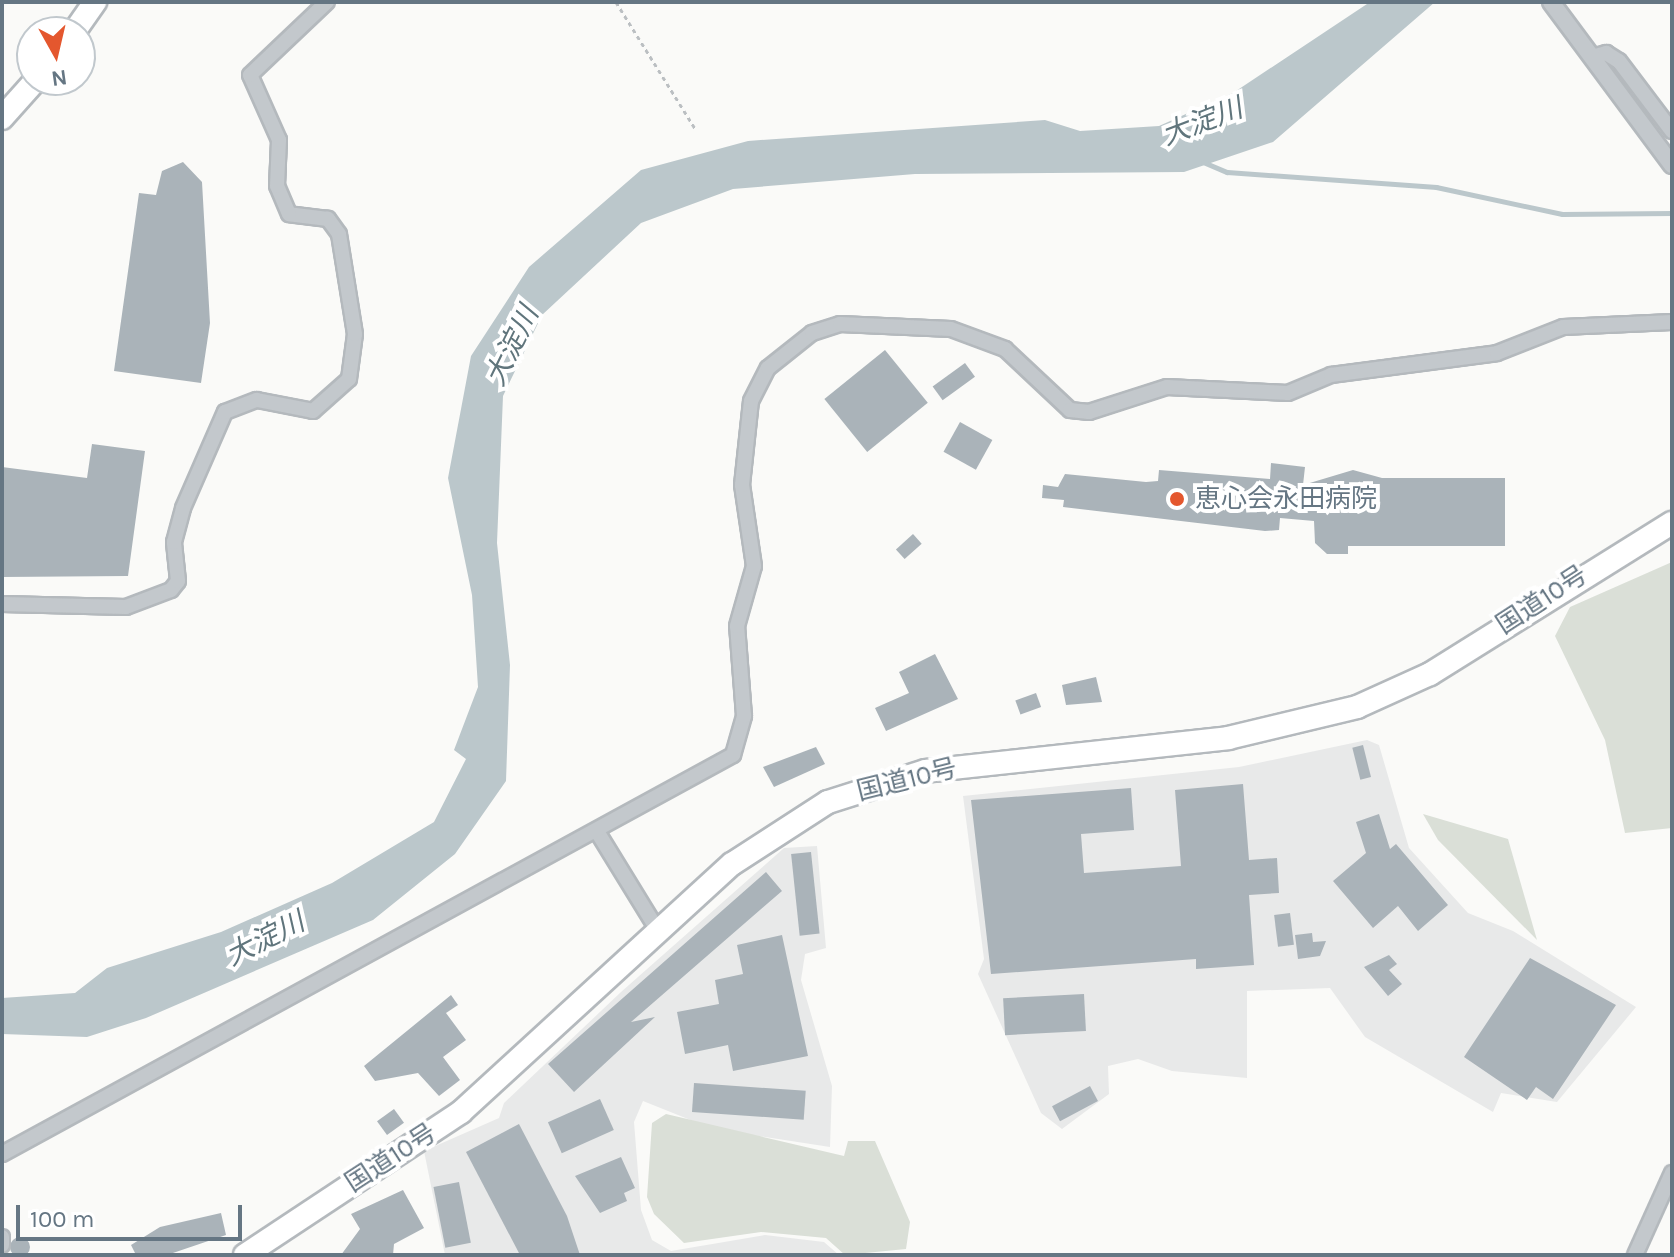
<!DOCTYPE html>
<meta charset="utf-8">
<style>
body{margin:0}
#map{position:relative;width:1674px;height:1257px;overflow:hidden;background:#fafaf8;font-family:Karla,"Noto Sans JP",sans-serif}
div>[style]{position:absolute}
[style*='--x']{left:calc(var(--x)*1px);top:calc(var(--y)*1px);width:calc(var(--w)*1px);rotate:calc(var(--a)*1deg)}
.built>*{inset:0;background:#e8e9e9}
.green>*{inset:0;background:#dadfd7}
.water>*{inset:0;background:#bbc7cb}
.stream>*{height:5px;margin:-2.5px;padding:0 2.5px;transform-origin:2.5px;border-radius:2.5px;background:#bbc7cb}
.building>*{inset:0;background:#aab3b9;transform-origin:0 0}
.round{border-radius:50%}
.path>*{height:3px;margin-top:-1.5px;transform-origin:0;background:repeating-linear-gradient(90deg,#bbbfc2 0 4px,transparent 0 8px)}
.roads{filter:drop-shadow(2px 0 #b4b9bd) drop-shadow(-2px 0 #b4b9bd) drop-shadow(0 2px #b4b9bd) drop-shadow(0 -2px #b4b9bd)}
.minor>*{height:14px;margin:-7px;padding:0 7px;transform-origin:7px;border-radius:7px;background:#c3c8cc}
.tertiary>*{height:16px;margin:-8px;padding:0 8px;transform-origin:8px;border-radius:8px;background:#c3c8cc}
.trunk>*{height:22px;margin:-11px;padding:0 11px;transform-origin:11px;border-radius:11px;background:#fff}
.dots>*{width:22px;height:22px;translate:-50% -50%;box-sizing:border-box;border:4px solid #fff;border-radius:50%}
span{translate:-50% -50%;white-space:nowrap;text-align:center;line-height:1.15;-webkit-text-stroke:8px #fff;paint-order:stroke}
.poi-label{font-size:26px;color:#657683}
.left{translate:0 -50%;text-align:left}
.street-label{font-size:26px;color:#657683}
.water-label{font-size:28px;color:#60757c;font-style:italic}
.frame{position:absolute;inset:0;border:4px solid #657683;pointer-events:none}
.north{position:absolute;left:16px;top:16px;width:80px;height:80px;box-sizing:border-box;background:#fff;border:2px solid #c1c8cd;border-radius:50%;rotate:172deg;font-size:22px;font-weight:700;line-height:32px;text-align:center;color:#657683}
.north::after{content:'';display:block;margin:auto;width:28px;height:36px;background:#e4572e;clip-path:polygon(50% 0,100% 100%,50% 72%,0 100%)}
.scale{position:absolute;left:16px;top:1205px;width:226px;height:36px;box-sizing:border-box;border:4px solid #657683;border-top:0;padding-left:10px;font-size:24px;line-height:28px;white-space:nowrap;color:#657683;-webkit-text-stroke:6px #fff;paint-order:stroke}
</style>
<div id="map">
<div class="built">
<div style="clip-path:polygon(1367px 740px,1379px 745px,1409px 848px,1468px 913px,1513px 931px,1636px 1007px,1557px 1102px,1501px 1093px,1493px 1112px,1365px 1037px,1330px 988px,1247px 991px,1247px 1078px,1172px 1071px,1138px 1059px,1108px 1066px,1109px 1094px,1062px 1129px,1041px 1113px,978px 974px,984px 959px,963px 796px,1239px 767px)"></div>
<div style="clip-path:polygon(817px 846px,826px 948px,805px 954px,801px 980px,832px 1086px,830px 1147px,713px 1129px,643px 1101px,634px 1122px,641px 1210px,652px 1240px,671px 1251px,765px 1235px,824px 1242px,839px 1255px,445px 1255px,424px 1151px,499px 1118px,504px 1103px,621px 992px,784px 848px)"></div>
</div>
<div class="green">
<div style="clip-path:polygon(1672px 562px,1672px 828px,1625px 833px,1605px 740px,1555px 636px,1570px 607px)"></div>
<div style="clip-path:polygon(1423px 814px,1508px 839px,1537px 940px,1438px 840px)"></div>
<div style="clip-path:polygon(666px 1114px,844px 1156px,848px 1141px,875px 1141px,910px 1222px,906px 1249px,845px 1255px,826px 1238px,761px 1232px,684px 1243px,654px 1214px,647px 1197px,652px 1123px)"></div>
</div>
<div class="water">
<div style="clip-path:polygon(1370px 2px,1435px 2px,1273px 142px,1184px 172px,915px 174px,733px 189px,641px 223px,542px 315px,503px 396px,497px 543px,510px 665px,506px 781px,455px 854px,373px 920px,146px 1018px,87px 1037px,2px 1034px,2px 998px,75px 993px,107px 968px,221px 932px,332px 883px,434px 822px,466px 759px,454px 750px,478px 687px,472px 595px,448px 478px,471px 356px,529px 267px,641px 170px,748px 141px,1045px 120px,1080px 131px,1159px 126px,1233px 93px)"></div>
</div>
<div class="stream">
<div style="--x:1203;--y:162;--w:26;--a:23"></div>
<div style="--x:1227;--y:172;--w:210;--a:4.1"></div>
<div style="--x:1436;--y:187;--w:129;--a:12.1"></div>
<div style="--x:1562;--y:214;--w:110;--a:-0.5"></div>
</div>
<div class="building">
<div style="clip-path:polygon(183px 162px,202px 182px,210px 323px,201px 383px,114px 371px,139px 193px,156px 195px,162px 171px)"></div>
<div style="left:885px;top:350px;width:68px;height:78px;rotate:51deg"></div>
<div style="left:965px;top:363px;width:17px;height:40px;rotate:54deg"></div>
<div style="left:960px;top:422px;width:37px;height:34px;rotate:29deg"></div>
<div style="clip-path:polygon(92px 444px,145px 451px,128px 576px,2px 577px,2px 467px,87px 478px)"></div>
<div style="clip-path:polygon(1271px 463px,1305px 467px,1303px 485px,1353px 470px,1382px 478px,1505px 478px,1505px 546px,1348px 546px,1348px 554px,1327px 554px,1315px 543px,1314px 521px,1280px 518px,1279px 530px,1265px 531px,1063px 507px,1064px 500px,1042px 498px,1043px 485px,1058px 487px,1065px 474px,1146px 482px,1158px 481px,1159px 470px,1270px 479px)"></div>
<div style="left:913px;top:534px;width:13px;height:23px;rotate:48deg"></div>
<div style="clip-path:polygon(935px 654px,958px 699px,886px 731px,875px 708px,909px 693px,899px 672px)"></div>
<div style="clip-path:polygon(1096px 677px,1102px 702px,1066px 705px,1062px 685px)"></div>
<div style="left:1036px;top:693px;width:15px;height:22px;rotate:70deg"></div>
<div style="left:1363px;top:745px;width:33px;height:11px;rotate:76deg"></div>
<div style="clip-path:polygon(816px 747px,825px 764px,774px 787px,763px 767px)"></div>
<div style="clip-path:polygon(1243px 784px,1249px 860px,1277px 858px,1279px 893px,1249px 895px,1254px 965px,1196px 969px,1196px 959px,991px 974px,971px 800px,1131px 788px,1134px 830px,1081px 834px,1084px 873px,1181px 866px,1175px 790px)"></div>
<div style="clip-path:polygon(1379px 814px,1390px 849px,1396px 844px,1448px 905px,1418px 931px,1398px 906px,1373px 928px,1333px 881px,1366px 853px,1356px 822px)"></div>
<div style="left:811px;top:852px;width:82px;height:20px;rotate:84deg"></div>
<div style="clip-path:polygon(766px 872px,782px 891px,631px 1022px,655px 1017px,574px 1092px,548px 1064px)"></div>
<div style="left:1290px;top:913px;width:32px;height:16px;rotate:83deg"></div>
<div style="clip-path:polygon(1312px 933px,1313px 942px,1326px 941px,1320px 956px,1298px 959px,1295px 935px)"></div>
<div style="clip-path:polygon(782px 935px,808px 1056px,733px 1071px,728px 1045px,685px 1054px,677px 1012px,719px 1004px,715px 980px,743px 974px,737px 945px)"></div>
<div style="clip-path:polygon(1389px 955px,1397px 964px,1389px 970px,1402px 984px,1388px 996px,1364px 967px)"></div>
<div style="clip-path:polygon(1530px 958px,1616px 1005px,1553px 1099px,1536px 1087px,1527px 1100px,1464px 1057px)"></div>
<div style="left:1084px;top:994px;width:37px;height:81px;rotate:87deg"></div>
<div style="clip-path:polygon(451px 995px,458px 1005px,446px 1013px,466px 1040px,443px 1057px,460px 1080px,439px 1096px,418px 1073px,375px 1081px,364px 1066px)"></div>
<div style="left:694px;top:1083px;width:112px;height:29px;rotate:4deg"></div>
<div style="left:1090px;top:1086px;width:17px;height:43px;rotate:62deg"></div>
<div style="left:600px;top:1099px;width:34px;height:57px;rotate:66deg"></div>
<div style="left:394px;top:1109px;width:17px;height:21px;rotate:54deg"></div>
<div style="clip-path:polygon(519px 1124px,567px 1216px,580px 1255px,520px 1255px,466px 1152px)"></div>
<div style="clip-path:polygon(621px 1157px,635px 1188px,624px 1193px,627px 1201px,600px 1213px,575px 1176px)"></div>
<div style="left:459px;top:1182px;width:62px;height:26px;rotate:79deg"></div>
<div style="clip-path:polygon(403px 1190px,424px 1228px,394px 1244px,393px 1255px,341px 1255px,360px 1229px,351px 1214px)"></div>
<div style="clip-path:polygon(221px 1213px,226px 1235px,167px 1255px,136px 1255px,131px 1245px,160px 1227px)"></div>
<div class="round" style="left:10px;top:1237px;width:20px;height:20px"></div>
</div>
<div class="path">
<div style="--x:616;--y:2;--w:151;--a:58"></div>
</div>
<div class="roads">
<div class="minor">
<div style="--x:1592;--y:57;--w:15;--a:-16"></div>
<div style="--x:1606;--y:53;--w:15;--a:32"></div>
<div style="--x:1619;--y:61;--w:88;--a:52.9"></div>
<div style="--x:2;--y:604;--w:124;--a:1.4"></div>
<div style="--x:126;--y:607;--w:48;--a:-20.7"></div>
<div style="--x:171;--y:590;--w:11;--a:-52"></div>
<div style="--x:178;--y:581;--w:39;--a:-96"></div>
<div style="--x:174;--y:542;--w:35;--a:-75"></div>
<div style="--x:183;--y:508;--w:105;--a:-66.4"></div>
<div style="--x:225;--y:412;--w:34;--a:-21"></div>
<div style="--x:257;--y:400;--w:57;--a:11.1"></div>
<div style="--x:313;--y:411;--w:48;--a:-41.6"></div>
<div style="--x:349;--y:379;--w:45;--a:-82.4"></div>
<div style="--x:355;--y:334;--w:101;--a:-99.1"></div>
<div style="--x:339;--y:234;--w:19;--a:-126"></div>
<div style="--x:328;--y:219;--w:39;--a:-173"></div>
<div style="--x:289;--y:214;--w:30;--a:-113"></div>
<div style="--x:277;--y:186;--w:46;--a:-87.5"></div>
<div style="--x:279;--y:140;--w:71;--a:-114"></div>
<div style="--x:250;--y:75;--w:106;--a:-43.5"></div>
<div style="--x:598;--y:833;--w:116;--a:58.4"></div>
<div style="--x:2;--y:1154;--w:833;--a:-28.63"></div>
<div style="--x:733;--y:755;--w:41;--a:-74.2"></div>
<div style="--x:744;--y:716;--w:90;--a:-94.4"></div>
<div style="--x:737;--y:626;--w:62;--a:-74.2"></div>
<div style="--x:754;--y:566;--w:82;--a:-98.4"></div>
<div style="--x:742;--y:485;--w:84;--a:-83.9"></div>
<div style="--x:751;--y:401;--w:37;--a:-63"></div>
<div style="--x:768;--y:368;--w:56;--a:-38.5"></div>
<div style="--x:812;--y:333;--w:29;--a:-18"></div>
<div style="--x:840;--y:324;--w:111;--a:2.6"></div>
<div style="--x:951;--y:329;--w:58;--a:20.3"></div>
<div style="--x:1005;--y:349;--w:89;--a:43.2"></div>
<div style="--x:1070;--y:410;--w:19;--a:6"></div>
<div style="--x:1089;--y:412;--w:82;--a:-17.8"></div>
<div style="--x:1167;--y:387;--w:121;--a:2.8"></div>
<div style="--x:1288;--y:393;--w:47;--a:-22.7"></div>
<div style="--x:1331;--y:375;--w:167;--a:-7.5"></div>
<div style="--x:1497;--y:353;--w:71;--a:-21.5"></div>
<div style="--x:1563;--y:327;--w:109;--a:-2.6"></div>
<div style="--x:2;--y:1237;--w:8;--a:90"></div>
<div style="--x:1635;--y:1255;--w:90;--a:-65.7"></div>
</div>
<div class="tertiary">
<div style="--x:1551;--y:2;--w:203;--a:53.4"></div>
</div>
<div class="trunk">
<div style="--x:74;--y:32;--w:37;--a:-55"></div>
<div style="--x:2;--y:118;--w:51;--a:-48.2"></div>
<div style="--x:245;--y:1255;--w:259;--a:-33.5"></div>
<div style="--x:461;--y:1112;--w:367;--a:-42.5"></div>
<div style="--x:732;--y:864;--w:114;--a:-32.9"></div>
<div style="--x:828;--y:802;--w:103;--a:-17.6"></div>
<div style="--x:926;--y:771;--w:304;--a:-6.2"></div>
<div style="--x:1228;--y:738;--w:133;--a:-13.5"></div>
<div style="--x:1357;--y:707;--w:80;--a:-24.3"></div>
<div style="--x:1430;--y:674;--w:285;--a:-32"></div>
</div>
</div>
<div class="dots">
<div style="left:1177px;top:499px;background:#e4572e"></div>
</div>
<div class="poi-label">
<span class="left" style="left:1195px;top:499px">恵心会永田病院</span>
</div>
<div class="street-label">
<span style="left:1542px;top:600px;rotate:-33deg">国道10号</span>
<span style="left:907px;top:780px;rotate:-14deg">国道10号</span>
<span style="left:391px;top:1158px;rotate:-33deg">国道10号</span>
</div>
<div class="water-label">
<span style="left:1202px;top:122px;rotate:-21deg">大淀川</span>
<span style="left:512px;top:346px;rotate:-64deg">大淀川</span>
<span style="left:265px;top:939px;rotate:-27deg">大淀川</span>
</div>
<div class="frame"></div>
<div class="north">N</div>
<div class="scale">100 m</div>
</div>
